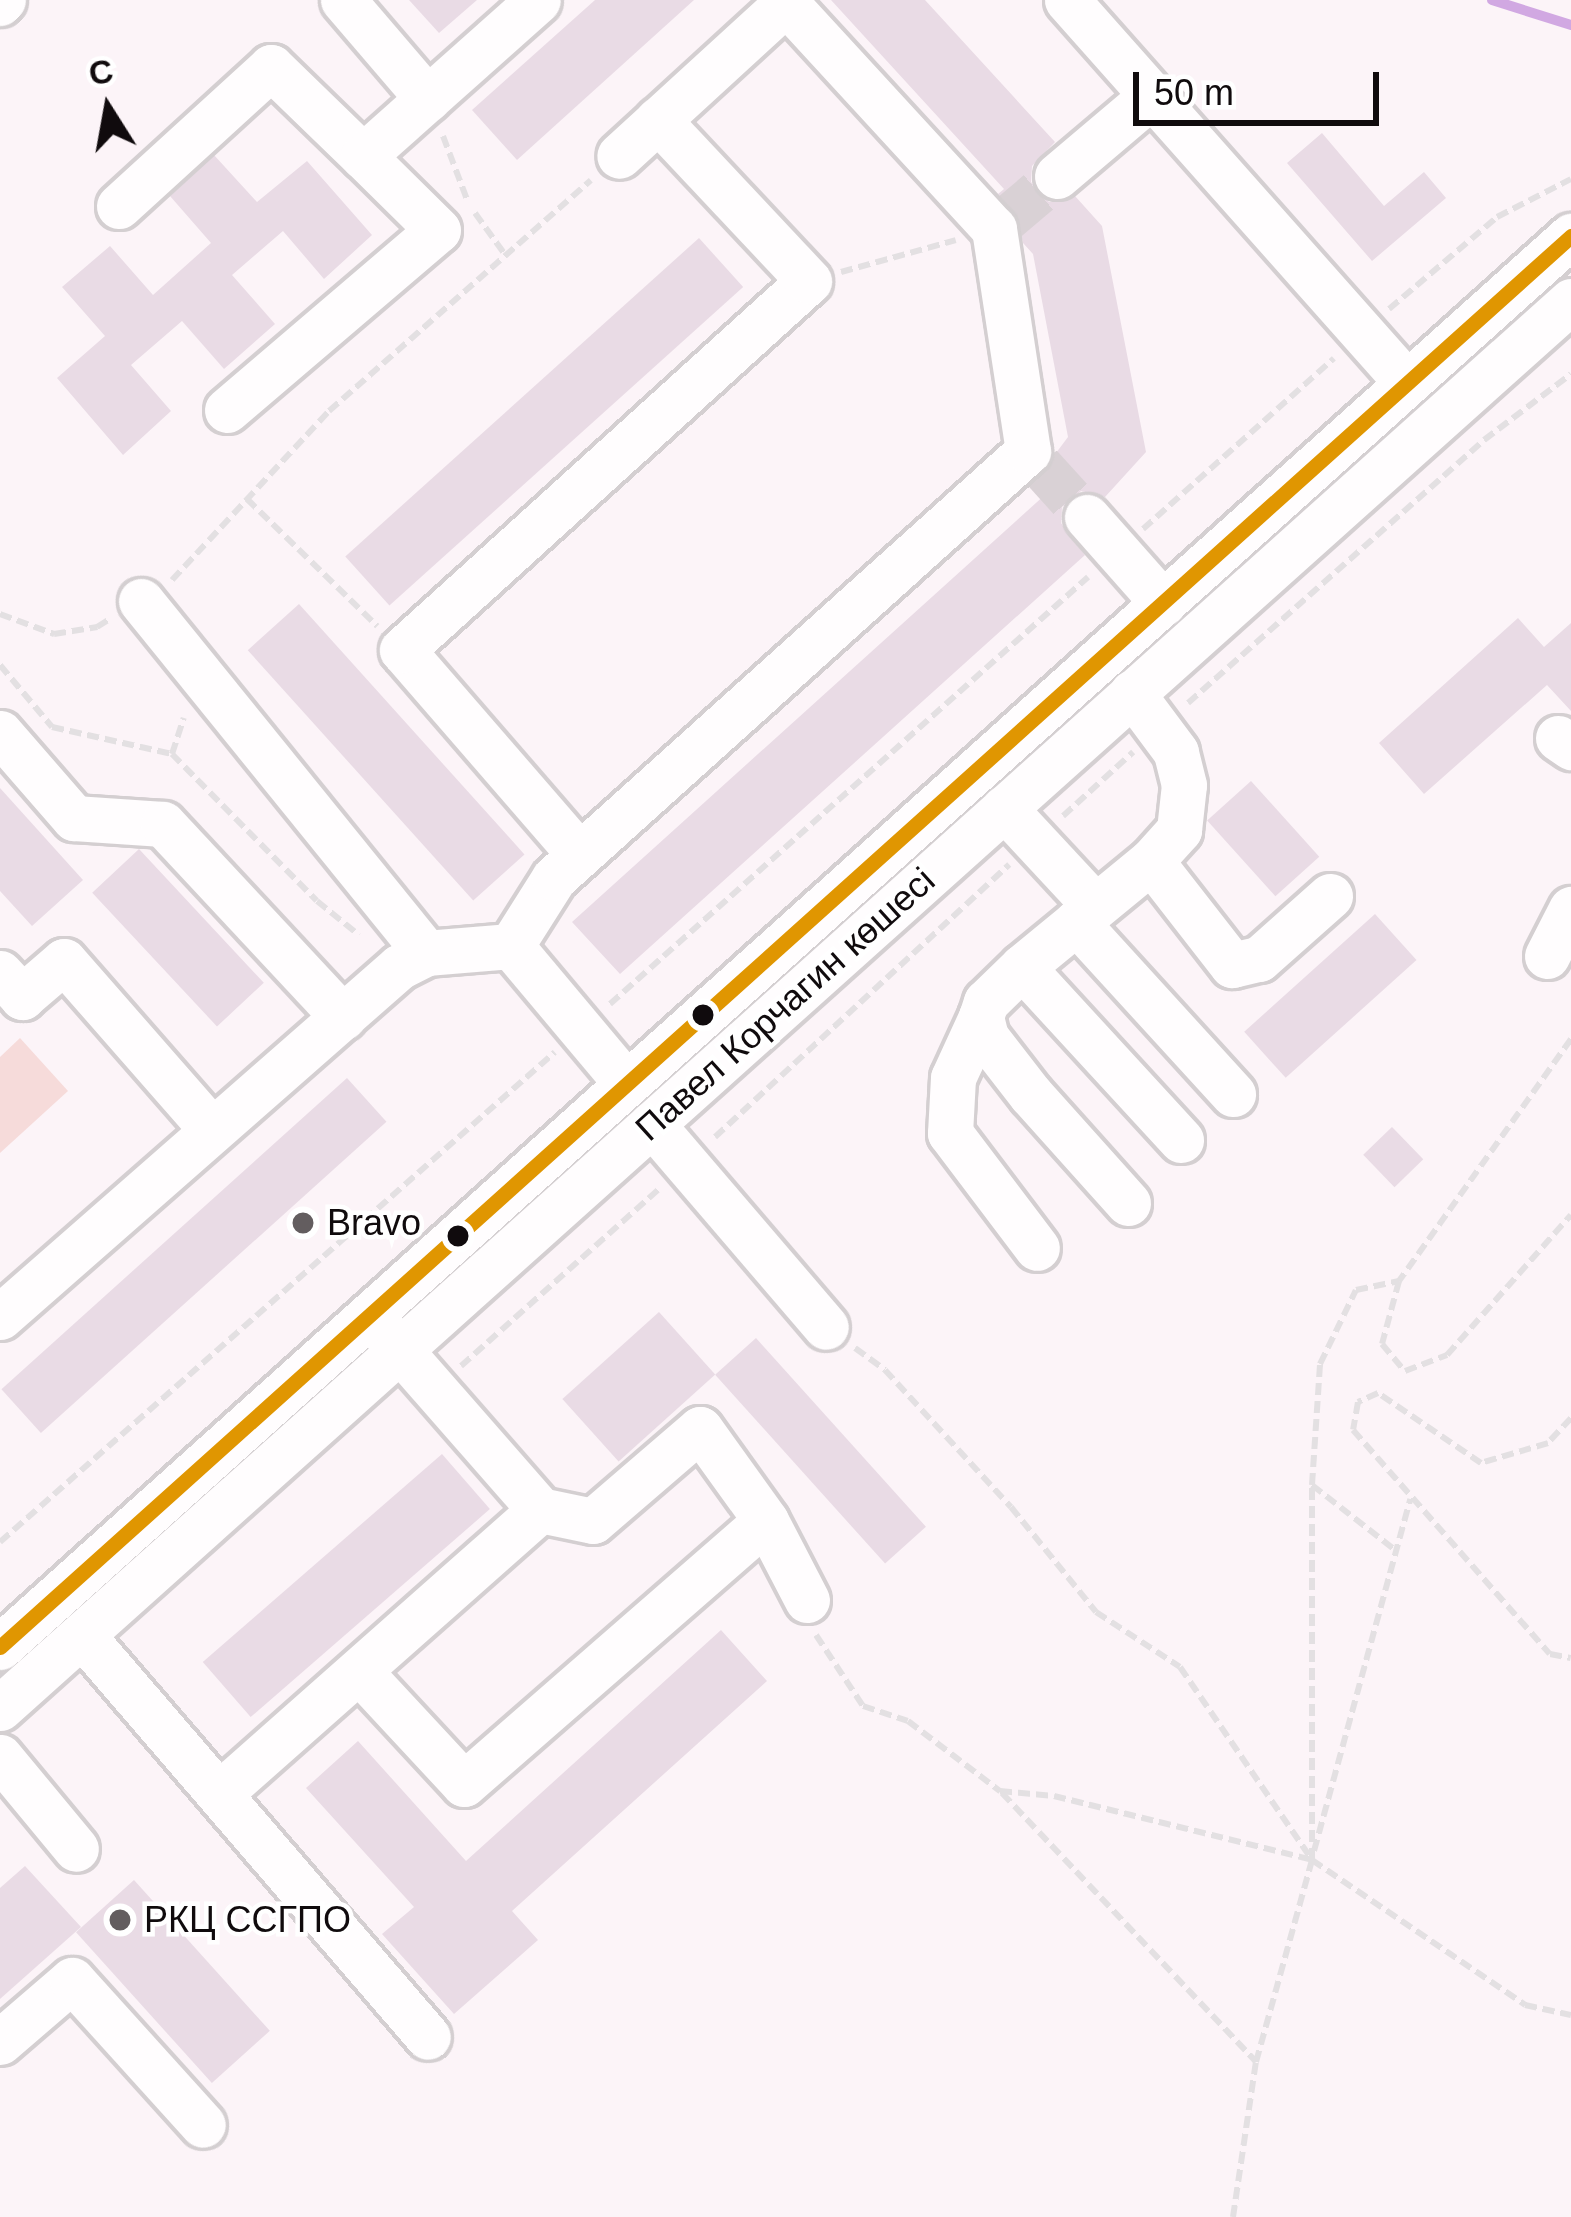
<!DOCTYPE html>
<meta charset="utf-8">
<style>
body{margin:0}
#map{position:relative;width:1571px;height:2217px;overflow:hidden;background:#fcf4f8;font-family:Arial,sans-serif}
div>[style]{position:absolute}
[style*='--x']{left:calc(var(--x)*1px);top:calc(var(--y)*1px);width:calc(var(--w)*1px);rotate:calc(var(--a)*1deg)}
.green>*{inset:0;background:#f6dbda}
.stream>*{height:10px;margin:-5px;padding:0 5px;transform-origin:5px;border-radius:5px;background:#d1a8e2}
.building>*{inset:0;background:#e9dbe5;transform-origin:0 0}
.minor-tunnel>*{height:45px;margin-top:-22.5px;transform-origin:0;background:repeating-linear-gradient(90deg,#d9d1d5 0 45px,transparent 0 67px)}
.path>*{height:6px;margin-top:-3px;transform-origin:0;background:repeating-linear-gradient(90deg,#e3e0e2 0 12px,transparent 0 18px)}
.roads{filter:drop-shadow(3px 0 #d4cfd1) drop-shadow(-3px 0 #d4cfd1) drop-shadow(0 3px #d4cfd1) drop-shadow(0 -3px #d4cfd1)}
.minor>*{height:45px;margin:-22.5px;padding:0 22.5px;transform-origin:22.5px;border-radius:22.5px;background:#fffdfe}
.bus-1>*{height:15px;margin:-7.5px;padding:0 7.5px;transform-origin:7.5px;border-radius:7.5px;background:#e09601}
.dots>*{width:33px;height:33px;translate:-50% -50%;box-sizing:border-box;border:6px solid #fff;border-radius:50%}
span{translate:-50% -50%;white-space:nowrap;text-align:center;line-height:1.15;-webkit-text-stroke:9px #fff;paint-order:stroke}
.street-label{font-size:36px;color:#100b0d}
.poi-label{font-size:36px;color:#100b0d}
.left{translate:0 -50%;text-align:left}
.north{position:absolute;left:48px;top:48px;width:120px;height:120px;-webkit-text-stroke:9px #fff;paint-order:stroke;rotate:349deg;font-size:33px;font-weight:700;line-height:48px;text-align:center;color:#100b0d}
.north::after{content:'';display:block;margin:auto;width:42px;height:54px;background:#100b0d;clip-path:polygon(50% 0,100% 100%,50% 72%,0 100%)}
.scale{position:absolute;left:1133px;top:72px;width:246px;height:54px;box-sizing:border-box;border:6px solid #100b0d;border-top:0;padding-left:15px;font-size:36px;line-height:42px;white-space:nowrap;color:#100b0d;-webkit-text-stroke:9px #fff;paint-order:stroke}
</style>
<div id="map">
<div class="green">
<div style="clip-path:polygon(20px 1038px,68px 1091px,0 1153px,0 1057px)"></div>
</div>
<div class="stream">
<div style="--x:1492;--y:0;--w:83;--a:17.6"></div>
</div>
<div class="building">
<div style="clip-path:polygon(409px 0,477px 0,439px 33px)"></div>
<div style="clip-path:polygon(595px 0,694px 0,517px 160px,472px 110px)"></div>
<div style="clip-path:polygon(831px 0,925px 0,1055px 142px,1032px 166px,1031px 182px,1049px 202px,1075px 196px,1102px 226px,1146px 452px,1105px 497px,1081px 491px,1062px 507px,1061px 523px,1085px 555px,620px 974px,572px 922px,1047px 493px,1035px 481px,1068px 437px,1033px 254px,1023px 243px,1015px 212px,998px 194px,1004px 189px)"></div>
<div style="clip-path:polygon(1322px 133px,1384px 206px,1424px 172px,1446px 198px,1372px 261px,1287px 163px)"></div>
<div style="clip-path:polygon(214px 155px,257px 202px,307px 161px,372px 235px,324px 279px,283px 231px,232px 275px,275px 324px,224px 369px,182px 321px,131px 365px,171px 411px,123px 455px,57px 378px,105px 336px,62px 287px,110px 246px,153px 295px,211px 243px,170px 196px)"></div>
<div style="left:699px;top:238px;width:66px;height:476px;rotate:48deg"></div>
<div style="left:299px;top:604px;width:337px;height:69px;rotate:48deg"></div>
<div style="clip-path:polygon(1518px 618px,1544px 647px,1571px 623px,1571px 711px,1547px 685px,1424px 794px,1379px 743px)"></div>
<div style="left:1251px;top:781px;width:102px;height:59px;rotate:48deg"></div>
<div style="clip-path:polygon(0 788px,83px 880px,32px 926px,0 891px)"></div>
<div style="left:139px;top:849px;width:183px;height:64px;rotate:47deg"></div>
<div style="left:1375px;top:914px;width:62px;height:176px;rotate:48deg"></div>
<div style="left:347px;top:1078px;width:59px;height:465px;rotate:48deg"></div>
<div style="left:1392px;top:1127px;width:45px;height:40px;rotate:46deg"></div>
<div style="left:659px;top:1312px;width:84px;height:130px;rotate:48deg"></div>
<div style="left:756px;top:1338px;width:254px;height:55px;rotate:48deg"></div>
<div style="left:442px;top:1454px;width:73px;height:317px;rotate:49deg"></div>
<div style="clip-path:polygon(721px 1630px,767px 1681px,512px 1911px,538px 1940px,454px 2014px,382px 1934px,414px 1907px,306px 1788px,358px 1741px,466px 1861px)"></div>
<div style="clip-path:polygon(25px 1866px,81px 1927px,0 1999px,0 1888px)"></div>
<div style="left:134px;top:1880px;width:203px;height:78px;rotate:48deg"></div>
</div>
<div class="minor-tunnel">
<div style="--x:1004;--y:221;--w:70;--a:-40.3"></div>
<div style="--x:1040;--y:465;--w:70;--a:47.9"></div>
</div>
<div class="path">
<div style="--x:443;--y:136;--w:71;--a:69.3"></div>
<div style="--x:475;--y:213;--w:49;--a:54.1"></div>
<div style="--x:841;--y:272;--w:119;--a:-15.5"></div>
<div style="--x:1389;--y:309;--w:142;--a:-40.4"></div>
<div style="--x:1497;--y:217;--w:83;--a:-27.2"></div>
<div style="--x:247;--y:499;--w:182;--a:44.3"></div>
<div style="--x:1143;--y:529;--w:256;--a:-41.8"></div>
<div style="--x:172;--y:580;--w:231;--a:-47.1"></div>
<div style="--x:329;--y:411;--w:349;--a:-41.4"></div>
<div style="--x:0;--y:614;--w:58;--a:20.3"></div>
<div style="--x:54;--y:634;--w:44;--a:-9.2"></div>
<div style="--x:97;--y:627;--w:15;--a:-32"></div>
<div style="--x:0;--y:665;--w:81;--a:50"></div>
<div style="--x:52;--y:727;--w:123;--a:12.7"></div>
<div style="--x:172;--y:754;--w:206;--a:45.4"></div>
<div style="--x:317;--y:901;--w:54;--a:39"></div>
<div style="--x:1188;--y:703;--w:396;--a:-41.6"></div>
<div style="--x:1484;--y:440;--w:109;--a:-37.2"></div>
<div style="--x:172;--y:754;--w:38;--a:-72"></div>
<div style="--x:1063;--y:816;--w:95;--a:-42.4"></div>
<div style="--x:610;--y:1004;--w:641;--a:-41.77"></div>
<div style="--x:1571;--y:1039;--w:297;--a:125.4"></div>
<div style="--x:1399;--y:1281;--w:65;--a:105.1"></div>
<div style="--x:1382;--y:1344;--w:35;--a:50"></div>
<div style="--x:1405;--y:1371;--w:45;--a:-20.9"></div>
<div style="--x:1447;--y:1355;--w:187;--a:-48.5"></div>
<div style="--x:715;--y:1137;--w:401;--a:-42.8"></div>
<div style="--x:855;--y:1348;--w:37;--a:36"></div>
<div style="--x:885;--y:1370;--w:186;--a:47.4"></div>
<div style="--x:1011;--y:1507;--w:135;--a:51"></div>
<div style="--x:1096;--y:1612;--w:100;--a:33.2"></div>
<div style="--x:1180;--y:1667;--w:230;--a:55.6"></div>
<div style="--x:461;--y:1366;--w:268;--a:-41.8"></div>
<div style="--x:1571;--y:1418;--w:34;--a:133"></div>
<div style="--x:1548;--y:1443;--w:70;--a:163.4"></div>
<div style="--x:1481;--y:1463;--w:125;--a:-145.8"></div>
<div style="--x:1378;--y:1393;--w:22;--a:156"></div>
<div style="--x:1358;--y:1402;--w:28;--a:100"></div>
<div style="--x:1353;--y:1430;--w:298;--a:48.7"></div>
<div style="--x:1550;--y:1654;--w:21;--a:11"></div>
<div style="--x:1312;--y:1485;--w:104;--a:38"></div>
<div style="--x:0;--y:1542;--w:740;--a:-41.44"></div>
<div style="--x:816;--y:1635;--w:85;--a:56.5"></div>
<div style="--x:863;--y:1706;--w:47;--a:18.4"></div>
<div style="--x:908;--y:1721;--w:116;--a:37.3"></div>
<div style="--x:1000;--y:1791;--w:54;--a:5.3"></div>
<div style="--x:1054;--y:1796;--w:266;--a:13.9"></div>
<div style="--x:1312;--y:1860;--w:258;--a:34.2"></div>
<div style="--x:1525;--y:2005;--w:47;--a:12.3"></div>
<div style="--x:1002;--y:1793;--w:370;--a:46.6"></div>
<div style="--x:1314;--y:1851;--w:365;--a:-74.7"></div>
<div style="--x:1233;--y:2217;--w:157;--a:-81.6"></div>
<div style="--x:1256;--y:2062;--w:210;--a:-74.5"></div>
<div style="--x:1312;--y:1860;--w:375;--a:-90"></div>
<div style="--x:1312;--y:1485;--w:121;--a:-86.2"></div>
<div style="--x:1320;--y:1364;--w:82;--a:-64.1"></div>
<div style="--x:1356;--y:1290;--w:44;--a:-11.8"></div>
</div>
<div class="roads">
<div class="minor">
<div style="--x:343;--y:0;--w:130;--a:49.4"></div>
<div style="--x:1067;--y:0;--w:512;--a:48.4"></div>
<div style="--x:0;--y:3;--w:4;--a:-45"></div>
<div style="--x:1057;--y:176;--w:122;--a:-40.3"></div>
<div style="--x:119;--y:206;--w:206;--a:-42.4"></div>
<div style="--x:271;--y:67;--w:128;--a:44.1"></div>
<div style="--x:363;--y:156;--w:234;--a:-41.7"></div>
<div style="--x:227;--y:410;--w:277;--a:-40.5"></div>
<div style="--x:438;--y:230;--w:105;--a:-135.4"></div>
<div style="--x:1087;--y:517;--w:115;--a:48.5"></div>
<div style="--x:141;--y:601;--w:453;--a:51"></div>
<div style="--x:0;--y:733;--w:113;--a:49"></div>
<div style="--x:74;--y:818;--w:89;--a:3.9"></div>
<div style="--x:163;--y:824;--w:264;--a:47"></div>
<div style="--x:1558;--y:738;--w:16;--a:35"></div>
<div style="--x:1004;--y:808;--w:134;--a:47.1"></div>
<div style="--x:579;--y:854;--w:270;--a:-130.9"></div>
<div style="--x:402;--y:650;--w:549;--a:-42.2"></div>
<div style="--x:809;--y:281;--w:221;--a:-133.2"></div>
<div style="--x:1151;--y:861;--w:132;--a:52.1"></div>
<div style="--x:1232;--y:965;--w:28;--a:-13"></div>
<div style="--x:1259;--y:959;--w:95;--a:-41.6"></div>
<div style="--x:1076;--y:922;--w:233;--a:47.6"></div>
<div style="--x:511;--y:946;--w:180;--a:50"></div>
<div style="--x:1547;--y:956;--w:53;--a:-62.9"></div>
<div style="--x:1022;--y:967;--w:235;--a:47.4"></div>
<div style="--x:0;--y:973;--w:33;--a:47"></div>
<div style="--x:22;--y:997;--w:55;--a:-40.6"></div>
<div style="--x:64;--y:961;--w:225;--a:48.8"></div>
<div style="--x:981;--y:1017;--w:67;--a:114.7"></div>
<div style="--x:953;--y:1078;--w:55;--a:93.1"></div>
<div style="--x:950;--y:1133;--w:144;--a:52.9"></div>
<div style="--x:652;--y:1124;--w:267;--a:49.4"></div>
<div style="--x:1128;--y:1203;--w:145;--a:-131.9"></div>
<div style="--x:1031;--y:1095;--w:73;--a:-127.8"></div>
<div style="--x:986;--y:1037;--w:21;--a:-104"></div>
<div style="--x:981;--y:1017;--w:16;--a:-72"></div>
<div style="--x:986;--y:1002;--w:50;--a:-44.2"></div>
<div style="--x:1022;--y:967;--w:167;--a:-39.4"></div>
<div style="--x:1151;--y:861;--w:42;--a:-47.9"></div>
<div style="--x:1179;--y:830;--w:45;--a:-83.7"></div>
<div style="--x:1184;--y:785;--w:34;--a:-104"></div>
<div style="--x:1176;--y:752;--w:74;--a:-126.7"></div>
<div style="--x:0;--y:1317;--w:531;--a:-41.26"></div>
<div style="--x:399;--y:967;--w:30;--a:-27"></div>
<div style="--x:426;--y:953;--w:85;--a:-4.7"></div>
<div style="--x:511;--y:946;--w:80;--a:-57.7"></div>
<div style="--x:554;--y:878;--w:638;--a:-42.01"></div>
<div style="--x:1028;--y:451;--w:225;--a:-98.7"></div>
<div style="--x:994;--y:229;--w:307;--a:-132.6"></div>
<div style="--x:786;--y:3;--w:226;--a:137.5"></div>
<div style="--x:379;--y:1326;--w:244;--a:48.8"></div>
<div style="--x:82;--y:1635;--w:530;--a:49.28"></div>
<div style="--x:0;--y:1647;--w:2112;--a:-41.93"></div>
<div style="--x:359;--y:1671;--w:154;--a:47.1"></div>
<div style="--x:464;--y:1784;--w:400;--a:-41.1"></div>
<div style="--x:0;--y:1708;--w:2109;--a:-41.85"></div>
<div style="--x:0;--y:1757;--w:119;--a:50.4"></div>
<div style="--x:220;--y:1793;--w:427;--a:-41.5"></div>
<div style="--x:540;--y:1510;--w:54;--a:11.7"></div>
<div style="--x:593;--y:1521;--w:141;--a:-40.7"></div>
<div style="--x:700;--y:1429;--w:113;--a:54.3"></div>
<div style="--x:766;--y:1521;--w:89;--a:62.6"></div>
<div style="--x:0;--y:2042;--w:95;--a:-40.7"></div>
<div style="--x:72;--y:1980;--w:195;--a:47.9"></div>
</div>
</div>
<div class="bus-1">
<div style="--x:0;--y:1647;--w:2112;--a:-41.93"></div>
</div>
<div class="dots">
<div style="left:703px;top:1015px;background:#100b0d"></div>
<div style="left:303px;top:1223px;background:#635d5f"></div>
<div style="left:458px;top:1236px;background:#100b0d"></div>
<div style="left:120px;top:1920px;background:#635d5f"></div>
</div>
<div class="street-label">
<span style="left:785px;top:1004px;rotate:-42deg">Павел Корчагин көшесі</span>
</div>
<div class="poi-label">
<span class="left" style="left:327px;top:1223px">Bravo</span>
<span class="left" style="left:144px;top:1920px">РКЦ ССГПО</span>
</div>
<div class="north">С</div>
<div class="scale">50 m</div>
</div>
